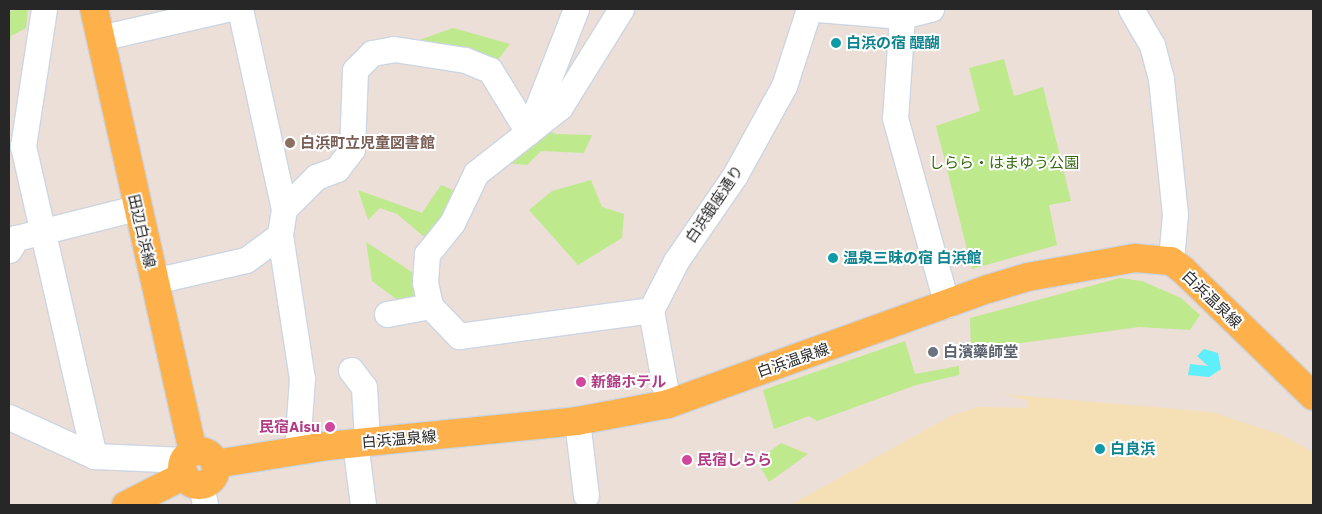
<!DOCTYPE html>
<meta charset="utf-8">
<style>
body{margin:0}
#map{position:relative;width:1322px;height:514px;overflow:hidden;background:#ecdfd7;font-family:"IBM Plex Sans","Noto Sans JP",sans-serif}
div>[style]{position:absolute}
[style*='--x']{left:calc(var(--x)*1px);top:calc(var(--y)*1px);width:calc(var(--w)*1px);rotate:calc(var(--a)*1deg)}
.green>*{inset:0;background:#bee98d}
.sand>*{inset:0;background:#f5dfb5}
.water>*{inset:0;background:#5eeffa}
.roads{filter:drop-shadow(1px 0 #ccd5e2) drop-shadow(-1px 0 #ccd5e2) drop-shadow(0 1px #ccd5e2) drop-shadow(0 -1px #ccd5e2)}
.minor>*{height:25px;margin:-12.5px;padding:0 12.5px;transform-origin:12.5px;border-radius:12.5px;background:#fff}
.major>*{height:28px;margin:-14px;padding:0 14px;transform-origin:14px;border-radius:14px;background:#feb04a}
.major>.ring{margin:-14px;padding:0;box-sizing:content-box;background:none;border:28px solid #feb04a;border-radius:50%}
.dots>*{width:14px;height:14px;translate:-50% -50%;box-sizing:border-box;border:2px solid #fff;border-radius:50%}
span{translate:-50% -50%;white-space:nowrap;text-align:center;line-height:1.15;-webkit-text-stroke:4px #fff;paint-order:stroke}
.culture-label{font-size:15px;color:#0d838f;font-weight:700}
.left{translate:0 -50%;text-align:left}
.education-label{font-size:15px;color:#785e54;font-weight:700}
.park-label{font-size:15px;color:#366912}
.street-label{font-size:15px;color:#272727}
.worship-label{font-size:15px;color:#5b616d;font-weight:700}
.hotel-label{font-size:15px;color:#b23c85;font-weight:700}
.right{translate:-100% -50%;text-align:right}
.frame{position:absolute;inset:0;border:10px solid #272727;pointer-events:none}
</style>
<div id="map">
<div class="green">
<div style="clip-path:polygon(28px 9px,26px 28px,11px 36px,9px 47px,9px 11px)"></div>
<div style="clip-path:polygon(453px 28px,510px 44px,490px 70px,394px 49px)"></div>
<div style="clip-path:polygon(1004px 59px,1014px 96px,1043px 87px,1071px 201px,1049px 205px,1057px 245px,972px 269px,936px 126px,980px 111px,969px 68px)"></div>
<div style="clip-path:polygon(548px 129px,555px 134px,592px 135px,584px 153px,541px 151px,527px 165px,496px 162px)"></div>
<div style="clip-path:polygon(591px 180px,602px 207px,624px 214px,622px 238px,578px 265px,529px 210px,552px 191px)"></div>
<div style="clip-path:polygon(441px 185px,455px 191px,446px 220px,428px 240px,397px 214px,380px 208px,368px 220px,358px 190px,422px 213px)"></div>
<div style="clip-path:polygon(366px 242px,418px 276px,421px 300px,400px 302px,372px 281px)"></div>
<div style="clip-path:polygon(1120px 278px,1142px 281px,1181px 298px,1200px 315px,1190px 330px,1139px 327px,971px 350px,970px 318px)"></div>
<div style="clip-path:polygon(905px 341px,915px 374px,959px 366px,959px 375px,916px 385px,817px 421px,809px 416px,774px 429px,763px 390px)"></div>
<div style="clip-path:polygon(781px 443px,808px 454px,769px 482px,757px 461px)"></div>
</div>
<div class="sand">
<div style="clip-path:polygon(1000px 394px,1212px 412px,1282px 435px,1313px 452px,1313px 505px,790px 505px,951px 416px,977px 407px,1027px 408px,1028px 400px)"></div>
</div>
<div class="water">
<div style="clip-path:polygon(1204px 349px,1218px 353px,1221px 369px,1209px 377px,1188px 375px,1190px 364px,1208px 366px,1197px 356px)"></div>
</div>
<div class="roads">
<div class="minor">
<div style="--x:44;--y:9;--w:139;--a:98.7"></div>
<div style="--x:23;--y:146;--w:318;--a:77.1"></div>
<div style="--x:240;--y:9;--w:205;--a:77.6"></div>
<div style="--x:284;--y:209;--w:26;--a:99"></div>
<div style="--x:280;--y:235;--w:145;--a:81.3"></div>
<div style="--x:302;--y:378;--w:71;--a:94"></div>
<div style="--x:621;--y:9;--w:115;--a:121.9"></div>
<div style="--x:560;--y:107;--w:107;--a:141.8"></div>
<div style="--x:476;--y:173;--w:55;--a:115.6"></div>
<div style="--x:452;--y:223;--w:40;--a:129"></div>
<div style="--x:427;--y:254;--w:28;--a:94"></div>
<div style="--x:425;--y:282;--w:25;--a:78"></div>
<div style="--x:430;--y:306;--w:42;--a:46"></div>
<div style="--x:459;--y:336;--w:194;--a:-7.7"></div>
<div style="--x:818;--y:9;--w:84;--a:4.8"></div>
<div style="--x:902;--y:16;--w:30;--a:-14"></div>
<div style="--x:1131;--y:9;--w:42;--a:59.7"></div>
<div style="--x:1152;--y:45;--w:35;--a:75"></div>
<div style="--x:1161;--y:79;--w:136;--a:84.1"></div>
<div style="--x:1175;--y:214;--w:47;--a:94.9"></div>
<div style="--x:902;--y:16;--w:102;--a:93.9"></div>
<div style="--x:895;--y:118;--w:194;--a:74.5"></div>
<div style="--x:100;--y:38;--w:130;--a:-12.9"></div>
<div style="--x:528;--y:132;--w:132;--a:-68.7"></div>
<div style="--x:284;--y:209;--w:45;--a:-45"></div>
<div style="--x:316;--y:177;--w:22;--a:-21"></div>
<div style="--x:337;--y:169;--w:25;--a:-53"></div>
<div style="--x:352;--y:149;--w:79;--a:-87.8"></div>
<div style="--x:355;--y:70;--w:24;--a:-45"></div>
<div style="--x:372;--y:53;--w:22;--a:-10"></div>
<div style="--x:394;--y:49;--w:72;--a:8.8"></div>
<div style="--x:465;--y:60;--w:27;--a:22"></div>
<div style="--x:490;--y:70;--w:73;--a:58.5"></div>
<div style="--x:9;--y:250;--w:14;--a:-60"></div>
<div style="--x:16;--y:238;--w:124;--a:-14"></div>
<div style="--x:154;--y:281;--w:94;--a:-12.9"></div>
<div style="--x:246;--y:260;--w:42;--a:-36.3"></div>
<div style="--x:387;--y:314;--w:44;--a:-10.5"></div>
<div style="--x:351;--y:370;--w:21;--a:53"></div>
<div style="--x:364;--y:387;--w:54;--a:86.8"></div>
<div style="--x:668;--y:404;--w:96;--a:-100.3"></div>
<div style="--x:651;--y:310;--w:55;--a:-63"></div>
<div style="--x:676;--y:261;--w:104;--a:-55.5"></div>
<div style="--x:735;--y:175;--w:102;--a:-61.2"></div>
<div style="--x:784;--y:86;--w:81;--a:-72"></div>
<div style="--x:9;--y:417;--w:94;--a:24.6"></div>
<div style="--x:94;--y:456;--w:91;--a:2.5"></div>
<div style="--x:577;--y:421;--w:75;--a:83.1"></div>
<div style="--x:355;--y:443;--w:63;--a:82.6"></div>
<div style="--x:201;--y:484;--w:21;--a:79"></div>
</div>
<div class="major">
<div style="--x:94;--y:9;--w:454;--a:77.4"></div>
<div class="ring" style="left:182px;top:451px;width:6px;height:6px"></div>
<div style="--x:215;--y:464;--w:113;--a:-9.1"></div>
<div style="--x:327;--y:446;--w:251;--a:-5.7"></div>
<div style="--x:577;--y:421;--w:93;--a:-10.6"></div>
<div style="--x:668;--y:404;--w:340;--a:-19.8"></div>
<div style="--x:988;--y:289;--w:42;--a:-16.7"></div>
<div style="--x:1028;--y:277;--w:109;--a:-10.1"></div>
<div style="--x:1135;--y:258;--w:36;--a:5"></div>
<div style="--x:1171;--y:261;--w:15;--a:37"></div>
<div style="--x:1183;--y:270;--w:181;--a:44.1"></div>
<div style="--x:126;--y:505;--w:66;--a:-27"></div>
</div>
</div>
<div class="dots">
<div style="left:836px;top:43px;background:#0f9aa8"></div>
<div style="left:290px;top:143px;background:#8d6e63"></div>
<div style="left:833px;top:258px;background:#0f9aa8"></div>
<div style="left:933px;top:352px;background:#6b7280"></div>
<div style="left:581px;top:382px;background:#d1479c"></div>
<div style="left:330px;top:427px;background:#d1479c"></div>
<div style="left:1100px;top:449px;background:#0f9aa8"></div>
<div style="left:687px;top:460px;background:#d1479c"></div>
</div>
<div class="culture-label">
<span class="left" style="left:846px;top:43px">白浜の宿 醍醐</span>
<span class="left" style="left:843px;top:258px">温泉三昧の宿 白浜館</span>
<span class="left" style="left:1110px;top:449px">白良浜</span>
</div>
<div class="education-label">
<span class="left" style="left:300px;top:143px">白浜町立児童図書館</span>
</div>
<div class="park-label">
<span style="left:1004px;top:163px">しらら・はまゆう公園</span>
</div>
<div class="street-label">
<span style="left:714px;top:204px;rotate:-56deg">白浜銀座通り</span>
<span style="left:142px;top:231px;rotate:77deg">田辺白浜線</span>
<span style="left:1212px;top:299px;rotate:44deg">白浜温泉線</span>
<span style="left:793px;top:360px;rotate:-19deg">白浜温泉線</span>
<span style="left:399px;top:439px;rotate:-5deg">白浜温泉線</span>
</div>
<div class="worship-label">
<span class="left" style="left:943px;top:352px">白濱藥師堂</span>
</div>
<div class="hotel-label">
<span class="left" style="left:591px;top:382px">新錦ホテル</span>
<span class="right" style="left:320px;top:427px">民宿Aisu</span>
<span class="left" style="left:697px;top:460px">民宿しらら</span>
</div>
<div class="frame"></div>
</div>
